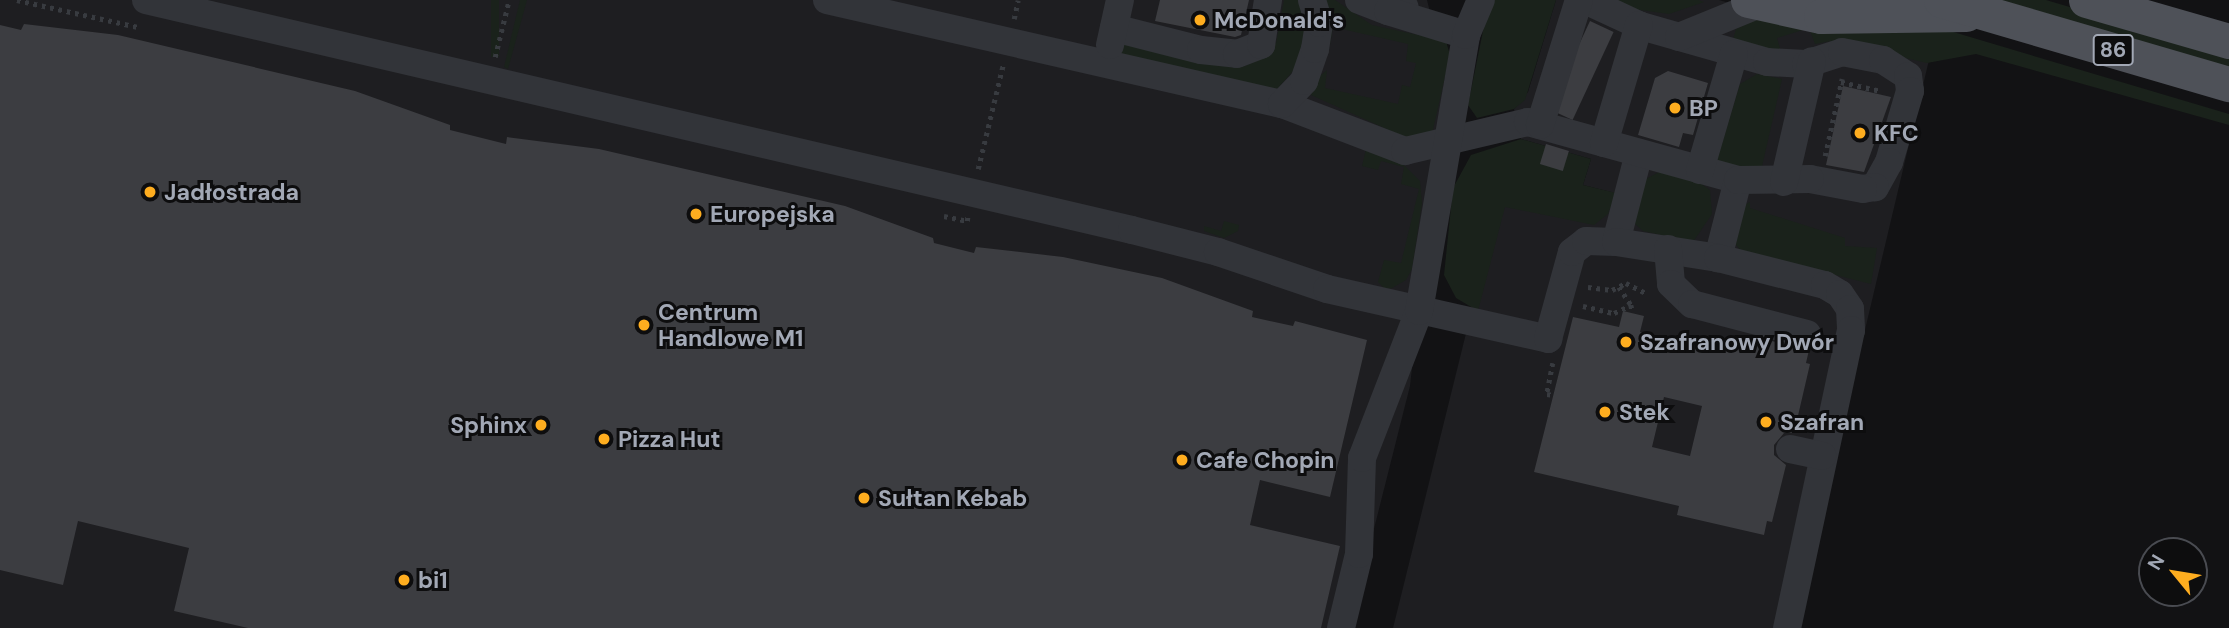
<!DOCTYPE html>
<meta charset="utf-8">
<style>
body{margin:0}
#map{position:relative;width:2229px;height:628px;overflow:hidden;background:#121214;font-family:"DM Sans",sans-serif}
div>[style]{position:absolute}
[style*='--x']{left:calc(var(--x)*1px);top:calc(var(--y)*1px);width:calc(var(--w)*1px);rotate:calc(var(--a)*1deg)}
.built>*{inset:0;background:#1e1e21}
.green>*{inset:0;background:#1a221b;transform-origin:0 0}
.building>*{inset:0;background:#3c3d41;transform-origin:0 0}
.path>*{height:4.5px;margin-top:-2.25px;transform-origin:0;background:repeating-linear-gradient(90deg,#383b40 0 3.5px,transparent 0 8.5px)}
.minor>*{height:28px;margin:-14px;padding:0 14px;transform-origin:14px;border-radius:14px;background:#323439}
.major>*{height:35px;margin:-17.5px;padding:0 17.5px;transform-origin:17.5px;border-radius:17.5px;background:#4e5158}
.dots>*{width:19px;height:19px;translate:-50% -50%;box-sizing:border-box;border:4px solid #0d0d0e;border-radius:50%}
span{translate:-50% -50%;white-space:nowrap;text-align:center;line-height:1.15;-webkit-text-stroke:6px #0d0d0e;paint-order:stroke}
.shield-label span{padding:2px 5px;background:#0d0d0e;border:2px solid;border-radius:5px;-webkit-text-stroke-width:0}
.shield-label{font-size:21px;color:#a2a8b5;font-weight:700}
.poi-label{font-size:23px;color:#a2a8b5;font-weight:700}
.left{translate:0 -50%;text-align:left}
.right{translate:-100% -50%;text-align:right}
.north{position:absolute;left:2138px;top:537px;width:70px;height:70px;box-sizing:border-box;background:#0d0d0e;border:2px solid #494b51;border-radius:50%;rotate:300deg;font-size:19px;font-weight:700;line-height:28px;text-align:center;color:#a2a8b5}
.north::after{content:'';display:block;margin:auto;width:24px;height:32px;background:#fead1f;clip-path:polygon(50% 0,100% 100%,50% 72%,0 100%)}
</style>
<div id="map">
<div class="built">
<div style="clip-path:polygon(0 0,1427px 0,1445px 72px,1410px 386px,1349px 628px,0 628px)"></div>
<div style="clip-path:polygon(1556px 0,1719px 0,1929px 60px,1809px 566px,1780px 628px,1393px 628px,1506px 172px,1615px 193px,1583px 185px,1591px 159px,1521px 139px,1514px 109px,1528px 92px)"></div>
</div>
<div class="green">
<div style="left:491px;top:0;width:8px;height:57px"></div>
<div style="clip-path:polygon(520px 0,527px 0,508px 69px,504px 67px)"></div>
<div style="clip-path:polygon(1284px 0,1304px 0,1309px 27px,1300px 63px,1278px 88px,1270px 90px,1124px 57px,1121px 52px,1125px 42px,1245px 66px,1261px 59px,1276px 43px)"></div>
<div style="clip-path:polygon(1322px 0,1335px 0,1372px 25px,1446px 41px,1450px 55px,1432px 134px,1411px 140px,1311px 95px,1315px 80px,1327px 70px,1325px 88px,1398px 104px,1402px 85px,1410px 87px,1416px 63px,1406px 61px,1408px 44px,1333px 27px,1330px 45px)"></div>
<div style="clip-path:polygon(1494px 0,1556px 0,1525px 100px,1514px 109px,1477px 118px,1468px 105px,1485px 21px)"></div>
<div style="clip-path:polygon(1616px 0,1698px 0,1704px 2px,1669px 14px,1633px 9px)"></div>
<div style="clip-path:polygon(1993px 0,2046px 0,2229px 54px,2229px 68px)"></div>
<div style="clip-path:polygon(1762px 17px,1940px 28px,2229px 114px,2229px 125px,1976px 54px,1927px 63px,1831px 41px,1815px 44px,1809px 28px,1777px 38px,1782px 55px,1732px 43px,1736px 29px)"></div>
<div style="clip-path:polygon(1757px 74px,1782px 79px,1760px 175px,1716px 163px,1740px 84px)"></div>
<div style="clip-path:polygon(1521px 139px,1591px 159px,1583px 185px,1616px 193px,1608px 214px,1594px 225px,1505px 207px,1478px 311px,1456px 298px,1444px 275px,1453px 188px,1471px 155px)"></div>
<div style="clip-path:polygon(1356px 143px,1405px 166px,1420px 181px,1422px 203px,1412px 269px,1406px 280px,1392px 288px,1385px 289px,1378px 282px,1384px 260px,1401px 263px,1419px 189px,1401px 184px,1404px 167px,1381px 161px,1378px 170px,1362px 166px,1366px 149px)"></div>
<div style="clip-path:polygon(1659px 172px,1700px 183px,1710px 190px,1712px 214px,1693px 242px,1643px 231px,1634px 223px,1642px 181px)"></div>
<div style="clip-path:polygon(1750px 202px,1750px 208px,1845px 238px,1845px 246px,1877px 248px,1871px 284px,1741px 251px,1736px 245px,1742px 206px)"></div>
<div style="clip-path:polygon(1224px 221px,1239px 225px,1238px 231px,1224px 238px,1204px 231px,1204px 226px,1221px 231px)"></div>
</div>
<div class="building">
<div style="clip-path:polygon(1160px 0,1249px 0,1241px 35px,1235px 37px,1155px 21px)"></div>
<div style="left:1590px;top:21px;width:26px;height:97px;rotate:25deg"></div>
<div style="clip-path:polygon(24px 24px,118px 35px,355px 91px,450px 125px,450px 130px,506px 144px,507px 137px,599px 149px,845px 206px,933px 238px,934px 243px,974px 253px,976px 247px,1063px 257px,1162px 278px,1253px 311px,1252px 317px,1293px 326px,1295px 321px,1367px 340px,1330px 497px,1260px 480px,1250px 525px,1340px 546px,1321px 628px,248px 628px,174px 611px,189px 548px,78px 521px,63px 585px,0 570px,0 25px,21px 30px)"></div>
<div style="clip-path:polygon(1668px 71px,1708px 83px,1693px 135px,1683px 133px,1679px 147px,1638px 135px,1655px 78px)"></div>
<div style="clip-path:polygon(1843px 86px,1891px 97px,1864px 172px,1826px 165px)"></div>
<div style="left:1546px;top:144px;width:24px;height:21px;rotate:17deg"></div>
<div style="clip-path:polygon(evenodd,1623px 311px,1644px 316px,1640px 332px,1722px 351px,1747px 335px,1809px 350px,1806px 363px,1810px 364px,1794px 433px,1784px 433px,1774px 445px,1774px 455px,1786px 465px,1772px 522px,1767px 521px,1764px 535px,1677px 515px,1679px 506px,1534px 472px,1573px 317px,1619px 327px,1623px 311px,1664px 397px,1702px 406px,1690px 456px,1652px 447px,1664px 397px)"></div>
</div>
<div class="path">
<div style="--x:17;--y:0;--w:124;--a:12.6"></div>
<div style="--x:1014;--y:19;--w:19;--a:-78"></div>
<div style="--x:495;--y:57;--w:59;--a:-76.2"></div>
<div style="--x:1841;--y:82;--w:41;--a:12.7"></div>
<div style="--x:1825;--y:156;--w:79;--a:-77.6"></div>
<div style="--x:978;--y:169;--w:107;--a:-76.5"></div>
<div style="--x:944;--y:216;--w:24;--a:12"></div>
<div style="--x:967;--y:221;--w:6;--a:-81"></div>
<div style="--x:1588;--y:287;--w:24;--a:7"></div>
<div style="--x:1612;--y:290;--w:16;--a:-27"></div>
<div style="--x:1626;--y:283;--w:25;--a:27"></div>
<div style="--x:1619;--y:287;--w:22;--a:56"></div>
<div style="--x:1583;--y:306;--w:32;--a:13"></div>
<div style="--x:1614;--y:313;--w:19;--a:-25"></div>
<div style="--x:1631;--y:305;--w:8;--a:76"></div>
<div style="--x:1553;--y:363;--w:32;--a:101"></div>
<div style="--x:1547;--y:394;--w:7;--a:8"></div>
</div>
<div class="minor">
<div style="--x:146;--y:0;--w:1012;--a:13.13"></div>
<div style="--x:1132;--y:230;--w:89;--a:14.3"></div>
<div style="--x:1218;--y:252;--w:115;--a:18.7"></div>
<div style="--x:1327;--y:289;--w:227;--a:12.7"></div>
<div style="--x:1548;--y:339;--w:90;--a:-74.6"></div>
<div style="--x:1572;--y:252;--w:18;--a:-38"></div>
<div style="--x:1586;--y:241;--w:30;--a:2"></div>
<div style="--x:1616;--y:242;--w:92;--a:-75.5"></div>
<div style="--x:827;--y:0;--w:467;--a:12.9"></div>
<div style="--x:1282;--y:104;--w:132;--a:20.9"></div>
<div style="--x:1405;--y:151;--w:126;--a:-13.3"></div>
<div style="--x:1528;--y:122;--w:218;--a:15.4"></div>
<div style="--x:1738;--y:180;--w:81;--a:104.4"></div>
<div style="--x:1359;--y:0;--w:31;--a:21"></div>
<div style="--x:1388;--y:11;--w:17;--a:-13"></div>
<div style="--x:1585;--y:0;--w:62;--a:24.9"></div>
<div style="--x:1641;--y:26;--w:131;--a:15.9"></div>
<div style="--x:1767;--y:62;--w:39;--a:3"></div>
<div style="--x:1806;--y:64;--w:38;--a:-18"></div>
<div style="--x:1842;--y:52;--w:42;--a:11"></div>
<div style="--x:1883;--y:60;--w:30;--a:33"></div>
<div style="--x:1908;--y:76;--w:15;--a:82"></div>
<div style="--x:1910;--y:91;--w:74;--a:106.5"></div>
<div style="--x:1889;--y:162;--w:29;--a:119"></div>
<div style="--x:1875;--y:187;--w:12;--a:171"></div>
<div style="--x:1863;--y:189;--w:54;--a:-169.3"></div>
<div style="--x:1810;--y:179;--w:72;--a:179.2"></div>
<div style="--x:1388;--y:11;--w:82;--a:17.1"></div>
<div style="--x:1114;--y:28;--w:90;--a:14.2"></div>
<div style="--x:1201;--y:50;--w:36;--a:6"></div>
<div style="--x:1237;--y:54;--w:26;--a:-21"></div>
<div style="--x:1261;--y:45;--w:46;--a:-81.2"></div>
<div style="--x:1679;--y:37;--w:87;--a:-22.2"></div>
<div style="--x:1110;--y:45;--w:46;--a:-77.5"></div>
<div style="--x:1282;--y:104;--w:32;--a:-46"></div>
<div style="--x:1304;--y:81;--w:34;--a:-71"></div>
<div style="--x:1315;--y:49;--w:26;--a:-81"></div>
<div style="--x:1319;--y:23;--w:24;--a:-107"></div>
<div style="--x:1540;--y:125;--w:131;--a:-72.7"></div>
<div style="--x:1604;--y:143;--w:123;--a:-73.5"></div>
<div style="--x:1700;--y:170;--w:121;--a:-73.7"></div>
<div style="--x:1784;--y:182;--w:124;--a:-77"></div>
<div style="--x:1616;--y:242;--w:103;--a:8.9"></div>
<div style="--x:1718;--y:258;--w:110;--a:14.2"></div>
<div style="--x:1825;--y:285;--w:17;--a:31"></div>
<div style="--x:1840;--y:294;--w:18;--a:56"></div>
<div style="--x:1850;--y:309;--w:21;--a:87"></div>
<div style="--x:1851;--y:330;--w:305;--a:102.1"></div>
<div style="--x:1668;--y:249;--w:35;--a:85"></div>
<div style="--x:1671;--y:284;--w:29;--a:44"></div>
<div style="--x:1692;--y:304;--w:119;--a:14.6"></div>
<div style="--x:1790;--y:449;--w:33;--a:12"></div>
<div style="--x:1341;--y:628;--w:76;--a:-76.3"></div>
<div style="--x:1359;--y:554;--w:96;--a:-88.2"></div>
<div style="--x:1362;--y:458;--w:158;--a:-68.8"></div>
<div style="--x:1419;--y:311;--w:280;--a:-80.3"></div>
<div style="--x:1466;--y:35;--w:38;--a:-67"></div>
</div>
<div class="major">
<div style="--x:1748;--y:0;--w:75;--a:12.4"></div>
<div style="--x:1821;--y:16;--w:145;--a:-0.8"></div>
<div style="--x:1941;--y:0;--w:300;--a:16.3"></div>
<div style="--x:2086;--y:0;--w:149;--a:16"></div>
</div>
<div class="dots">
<div style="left:1200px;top:20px;background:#fead1f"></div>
<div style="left:1675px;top:108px;background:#fead1f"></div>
<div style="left:1860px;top:133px;background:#fead1f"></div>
<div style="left:150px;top:192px;background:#fead1f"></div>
<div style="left:696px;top:214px;background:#fead1f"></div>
<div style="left:644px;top:325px;background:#fead1f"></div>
<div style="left:1626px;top:342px;background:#fead1f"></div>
<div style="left:1605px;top:412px;background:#fead1f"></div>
<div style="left:1766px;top:422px;background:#fead1f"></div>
<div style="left:541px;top:425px;background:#fead1f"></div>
<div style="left:604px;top:439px;background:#fead1f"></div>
<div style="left:1182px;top:460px;background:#fead1f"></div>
<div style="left:864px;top:498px;background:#fead1f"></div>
<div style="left:404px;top:580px;background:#fead1f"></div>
</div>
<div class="shield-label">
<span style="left:2113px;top:50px">86</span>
</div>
<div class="poi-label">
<span class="left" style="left:1214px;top:20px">McDonald's</span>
<span class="left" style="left:1689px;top:108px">BP</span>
<span class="left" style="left:1874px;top:133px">KFC</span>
<span class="left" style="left:164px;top:192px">Jadłostrada</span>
<span class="left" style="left:710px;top:214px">Europejska</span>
<span class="left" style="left:658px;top:325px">Centrum<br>Handlowe M1</span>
<span class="left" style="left:1640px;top:342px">Szafranowy Dwór</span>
<span class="left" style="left:1619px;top:412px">Stek</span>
<span class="left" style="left:1780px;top:422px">Szafran</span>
<span class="right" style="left:527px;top:425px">Sphinx</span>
<span class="left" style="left:618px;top:439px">Pizza Hut</span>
<span class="left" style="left:1196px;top:460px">Cafe Chopin</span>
<span class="left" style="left:878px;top:498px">Sułtan Kebab</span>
<span class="left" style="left:418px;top:580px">bi1</span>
</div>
<div class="north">N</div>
</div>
